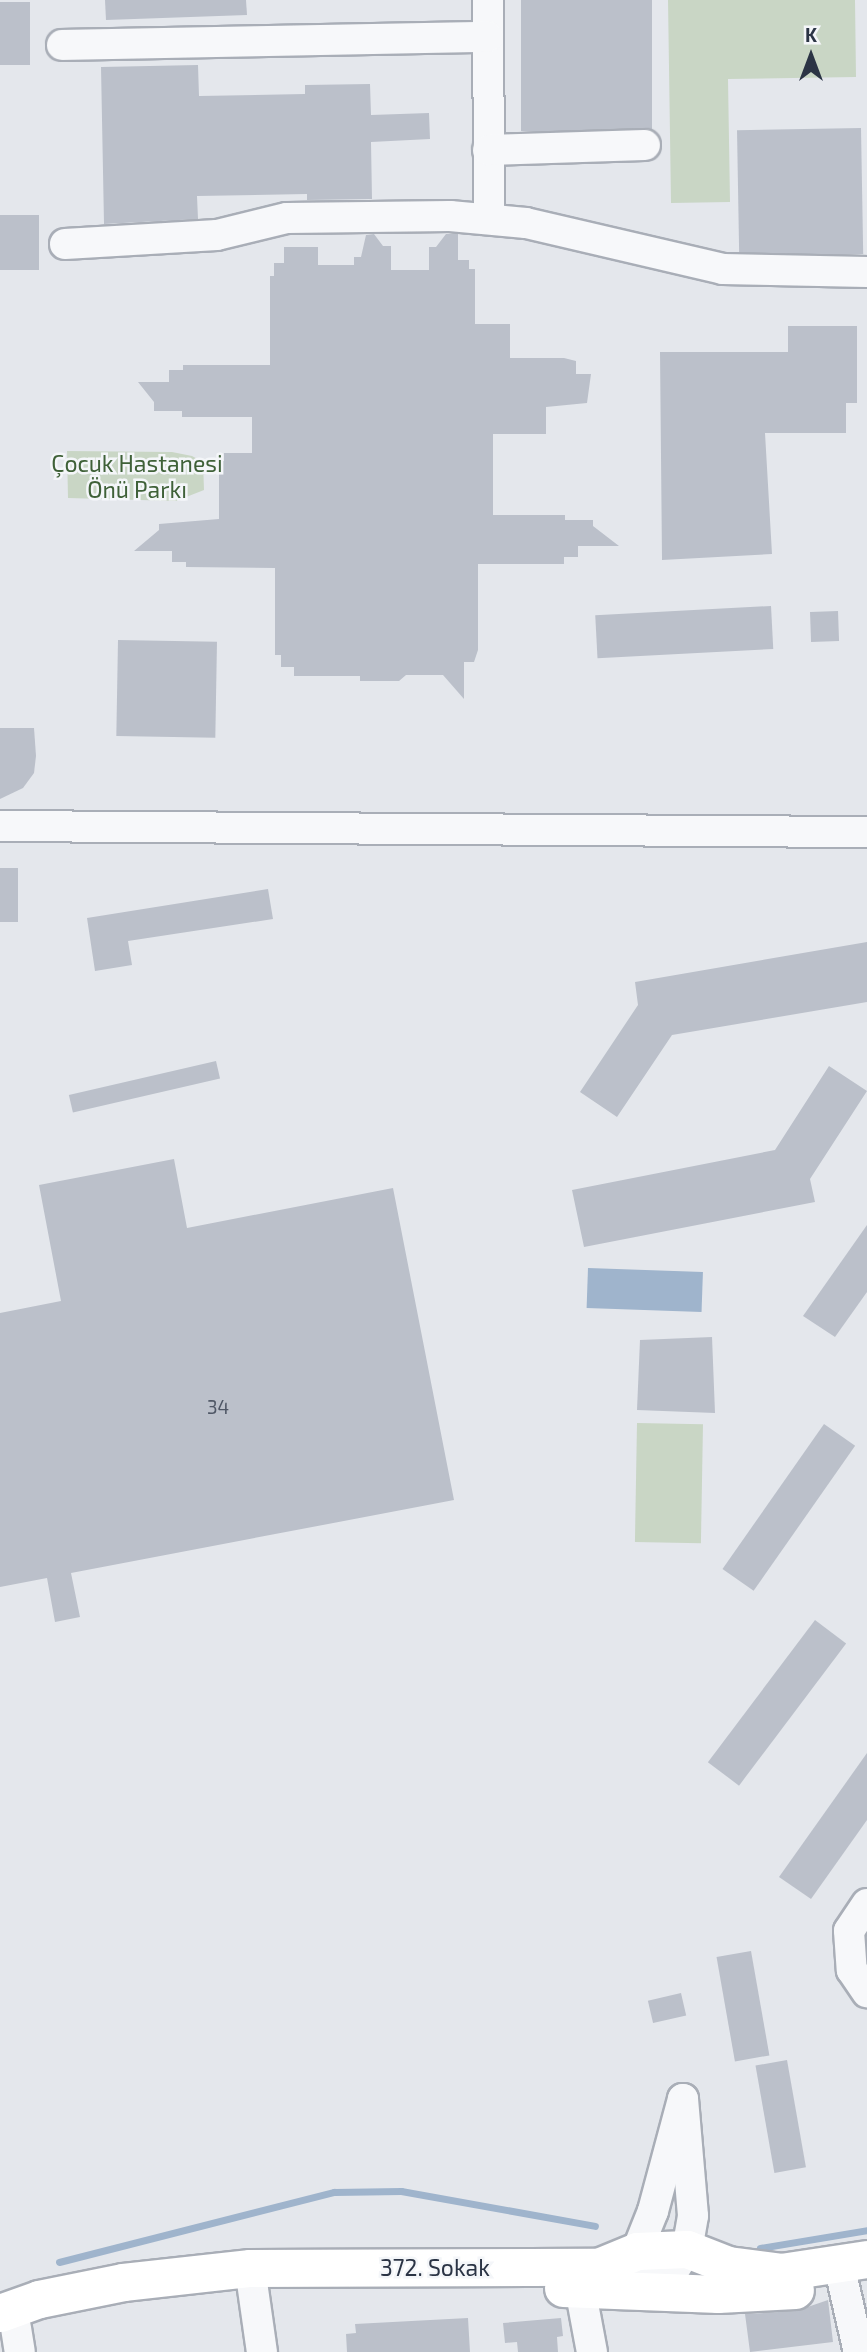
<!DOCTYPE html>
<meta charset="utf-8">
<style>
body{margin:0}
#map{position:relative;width:867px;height:2352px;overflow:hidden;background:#e4e7ec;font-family:"Exo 2",sans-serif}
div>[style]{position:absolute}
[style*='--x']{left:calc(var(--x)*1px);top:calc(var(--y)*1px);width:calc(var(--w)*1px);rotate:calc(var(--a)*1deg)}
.green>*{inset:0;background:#c9d6c5;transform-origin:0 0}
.water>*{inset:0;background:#9fb4cc;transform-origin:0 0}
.stream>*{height:7px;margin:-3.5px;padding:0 3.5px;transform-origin:3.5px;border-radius:3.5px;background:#9fb4cc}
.building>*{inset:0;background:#bbc0ca;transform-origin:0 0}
.roads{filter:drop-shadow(2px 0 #a9aeb7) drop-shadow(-2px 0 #a9aeb7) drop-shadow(0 2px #a9aeb7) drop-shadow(0 -2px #a9aeb7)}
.minor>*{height:30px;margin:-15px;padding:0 15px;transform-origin:15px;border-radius:15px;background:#f7f8fa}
.major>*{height:37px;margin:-18.5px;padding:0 18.5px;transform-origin:18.5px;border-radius:18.5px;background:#fff}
span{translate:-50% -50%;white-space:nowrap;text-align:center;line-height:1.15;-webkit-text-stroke:5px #f4f6f9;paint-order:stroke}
.number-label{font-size:19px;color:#4f5766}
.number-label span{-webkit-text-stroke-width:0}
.park-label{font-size:23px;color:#3f6138}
.street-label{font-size:23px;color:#2b3445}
.north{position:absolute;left:776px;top:21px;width:70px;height:70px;-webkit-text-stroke:5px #f4f6f9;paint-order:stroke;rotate:0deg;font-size:19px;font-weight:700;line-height:28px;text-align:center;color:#2b3445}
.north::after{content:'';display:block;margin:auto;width:24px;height:32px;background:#2b3445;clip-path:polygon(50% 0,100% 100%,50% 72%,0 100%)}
</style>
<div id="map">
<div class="green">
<div style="clip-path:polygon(668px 0,855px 0,856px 77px,728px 79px,730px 202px,671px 203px)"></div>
<div style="clip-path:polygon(67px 451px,172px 452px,192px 456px,203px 462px,204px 490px,176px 501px,68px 498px)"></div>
<div style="left:637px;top:1423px;width:66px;height:119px;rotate:1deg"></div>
</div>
<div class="water">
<div style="left:588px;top:1268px;width:115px;height:40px;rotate:2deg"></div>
</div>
<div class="stream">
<div style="--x:760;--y:2248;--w:109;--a:-9.5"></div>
<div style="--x:59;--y:2262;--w:284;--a:-14.3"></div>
<div style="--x:334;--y:2192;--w:67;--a:-0.9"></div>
<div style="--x:401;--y:2191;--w:197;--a:10.2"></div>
</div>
<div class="building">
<div style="clip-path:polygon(105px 0,246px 0,247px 15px,106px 20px)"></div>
<div style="left:521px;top:0;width:131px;height:131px"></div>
<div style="left:0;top:2px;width:30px;height:63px"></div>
<div style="clip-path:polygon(198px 65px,199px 96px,305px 94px,305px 85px,370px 84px,371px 115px,429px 113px,430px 139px,371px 142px,372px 199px,307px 200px,307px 194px,197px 196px,198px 219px,104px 224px,101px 67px)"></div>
<div style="left:861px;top:128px;width:126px;height:124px;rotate:89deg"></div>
<div style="left:0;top:215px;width:39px;height:55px"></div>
<div style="clip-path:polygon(374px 234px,383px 246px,391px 246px,391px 270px,429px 270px,429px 247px,436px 247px,446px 234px,458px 234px,458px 260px,469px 260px,469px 269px,475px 269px,475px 324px,510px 324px,510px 358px,564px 358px,576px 361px,576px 374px,591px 374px,587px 403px,546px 407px,546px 434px,493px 434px,493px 515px,565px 515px,565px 520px,593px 520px,593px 526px,619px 546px,578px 546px,578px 557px,564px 557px,564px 564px,478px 564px,478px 650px,474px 662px,464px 662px,464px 699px,443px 675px,406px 675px,399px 681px,360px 681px,360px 676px,294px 676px,294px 667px,281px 667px,281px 655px,275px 655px,275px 568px,186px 567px,186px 562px,172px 562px,172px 551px,134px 551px,159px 530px,159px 524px,219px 519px,219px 461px,224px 461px,224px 453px,252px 453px,252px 417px,182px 417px,182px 411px,154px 411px,154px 402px,138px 382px,169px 382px,169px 370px,183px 370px,183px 365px,270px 365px,270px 276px,274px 276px,274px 263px,284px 263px,284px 247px,318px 247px,318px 265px,354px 265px,354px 257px,361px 257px,366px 235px)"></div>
<div style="clip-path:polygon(788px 326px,857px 326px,857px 403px,846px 403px,846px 433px,765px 433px,772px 554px,662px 560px,660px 352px,788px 352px)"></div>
<div style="left:771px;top:606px;width:43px;height:176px;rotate:87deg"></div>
<div style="left:838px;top:611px;width:30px;height:28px;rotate:88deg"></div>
<div style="left:118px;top:640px;width:99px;height:96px;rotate:1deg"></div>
<div style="clip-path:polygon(0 728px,34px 728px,36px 756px,34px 773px,23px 788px,0 799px)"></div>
<div style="left:0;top:868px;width:18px;height:54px"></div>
<div style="clip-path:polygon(268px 889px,273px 919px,128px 941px,132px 965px,95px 971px,87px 918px)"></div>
<div style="clip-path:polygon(867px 942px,867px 1002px,672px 1035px,617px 1117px,580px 1092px,638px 1005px,635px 982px)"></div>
<div style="left:216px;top:1061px;width:18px;height:151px;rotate:77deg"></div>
<div style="clip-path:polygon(829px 1066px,867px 1091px,810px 1179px,815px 1202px,584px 1247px,572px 1190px,775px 1150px)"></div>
<div style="clip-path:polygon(174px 1159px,187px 1228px,393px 1188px,454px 1500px,71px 1573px,80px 1617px,55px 1622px,47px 1578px,0 1587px,0 1313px,61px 1301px,39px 1185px)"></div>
<div style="clip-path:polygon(867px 1225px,867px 1292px,835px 1337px,803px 1316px)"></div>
<div style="clip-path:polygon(712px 1337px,715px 1413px,637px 1410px,640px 1340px)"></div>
<div style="left:824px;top:1424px;width:38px;height:177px;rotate:35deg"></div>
<div style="left:815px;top:1620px;width:39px;height:178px;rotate:37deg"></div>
<div style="clip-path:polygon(867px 1753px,867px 1820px,811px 1899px,779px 1877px)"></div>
<div style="left:751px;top:1951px;width:106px;height:35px;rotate:80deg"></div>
<div style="left:681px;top:1993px;width:23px;height:34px;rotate:77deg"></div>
<div style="left:787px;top:2060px;width:109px;height:32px;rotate:80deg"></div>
<div style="clip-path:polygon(828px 2300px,833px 2342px,750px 2352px,745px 2314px,796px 2311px)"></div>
<div style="clip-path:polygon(468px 2318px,470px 2352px,347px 2352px,346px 2334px,356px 2333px,355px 2324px)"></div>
<div style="clip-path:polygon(561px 2318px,563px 2336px,557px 2337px,558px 2352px,518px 2352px,517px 2342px,505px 2343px,503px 2323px)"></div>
</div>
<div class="roads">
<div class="minor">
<div style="--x:488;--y:0;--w:218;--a:89.7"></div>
<div style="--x:62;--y:45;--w:426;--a:-1.1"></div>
<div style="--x:488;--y:150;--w:157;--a:-1.8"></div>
<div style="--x:65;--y:244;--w:152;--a:-3.4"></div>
<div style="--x:217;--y:235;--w:72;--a:-13.7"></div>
<div style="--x:287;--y:218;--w:163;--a:-0.7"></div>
<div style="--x:450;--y:216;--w:76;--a:5.3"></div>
<div style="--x:526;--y:223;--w:202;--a:13.1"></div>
<div style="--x:723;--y:269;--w:144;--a:1.2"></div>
<div style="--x:0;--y:826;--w:867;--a:0.4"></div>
<div style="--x:867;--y:1904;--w:32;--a:124"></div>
<div style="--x:849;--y:1931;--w:39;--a:86"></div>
<div style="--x:852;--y:1970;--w:27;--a:56"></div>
<div style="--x:683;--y:2099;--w:117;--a:85.1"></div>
<div style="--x:693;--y:2216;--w:34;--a:100"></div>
<div style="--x:687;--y:2249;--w:49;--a:121.8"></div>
<div style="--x:661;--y:2291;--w:47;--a:-121"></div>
<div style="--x:637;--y:2251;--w:43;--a:-68.2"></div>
<div style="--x:653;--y:2211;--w:116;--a:-75"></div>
<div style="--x:839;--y:2265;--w:89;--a:77.1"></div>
<div style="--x:250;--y:2268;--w:85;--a:81.9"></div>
<div style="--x:580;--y:2288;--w:65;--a:79.4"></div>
<div style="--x:16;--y:2328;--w:24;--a:81"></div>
</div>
<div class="major">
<div style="--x:563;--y:2288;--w:155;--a:2.2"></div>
<div style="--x:718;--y:2294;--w:77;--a:-3"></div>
<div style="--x:0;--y:2313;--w:41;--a:-19.7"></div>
<div style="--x:39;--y:2299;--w:86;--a:-11.4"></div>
<div style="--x:123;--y:2282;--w:128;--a:-6.3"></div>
<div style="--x:250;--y:2268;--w:348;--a:-0.2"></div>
<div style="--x:598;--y:2267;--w:42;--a:-22.3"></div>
<div style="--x:637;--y:2251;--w:50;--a:-2.3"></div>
<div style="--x:687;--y:2249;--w:44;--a:21.3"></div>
<div style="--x:728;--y:2265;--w:53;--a:7.5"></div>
<div style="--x:781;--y:2272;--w:87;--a:-8.6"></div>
</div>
</div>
<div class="number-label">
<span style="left:218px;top:1407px">34</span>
</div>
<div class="park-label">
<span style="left:137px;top:476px">Çocuk Hastanesi<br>Önü Parkı</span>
</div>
<div class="street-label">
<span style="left:435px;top:2267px">372. Sokak</span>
</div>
<div class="north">K</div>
</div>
